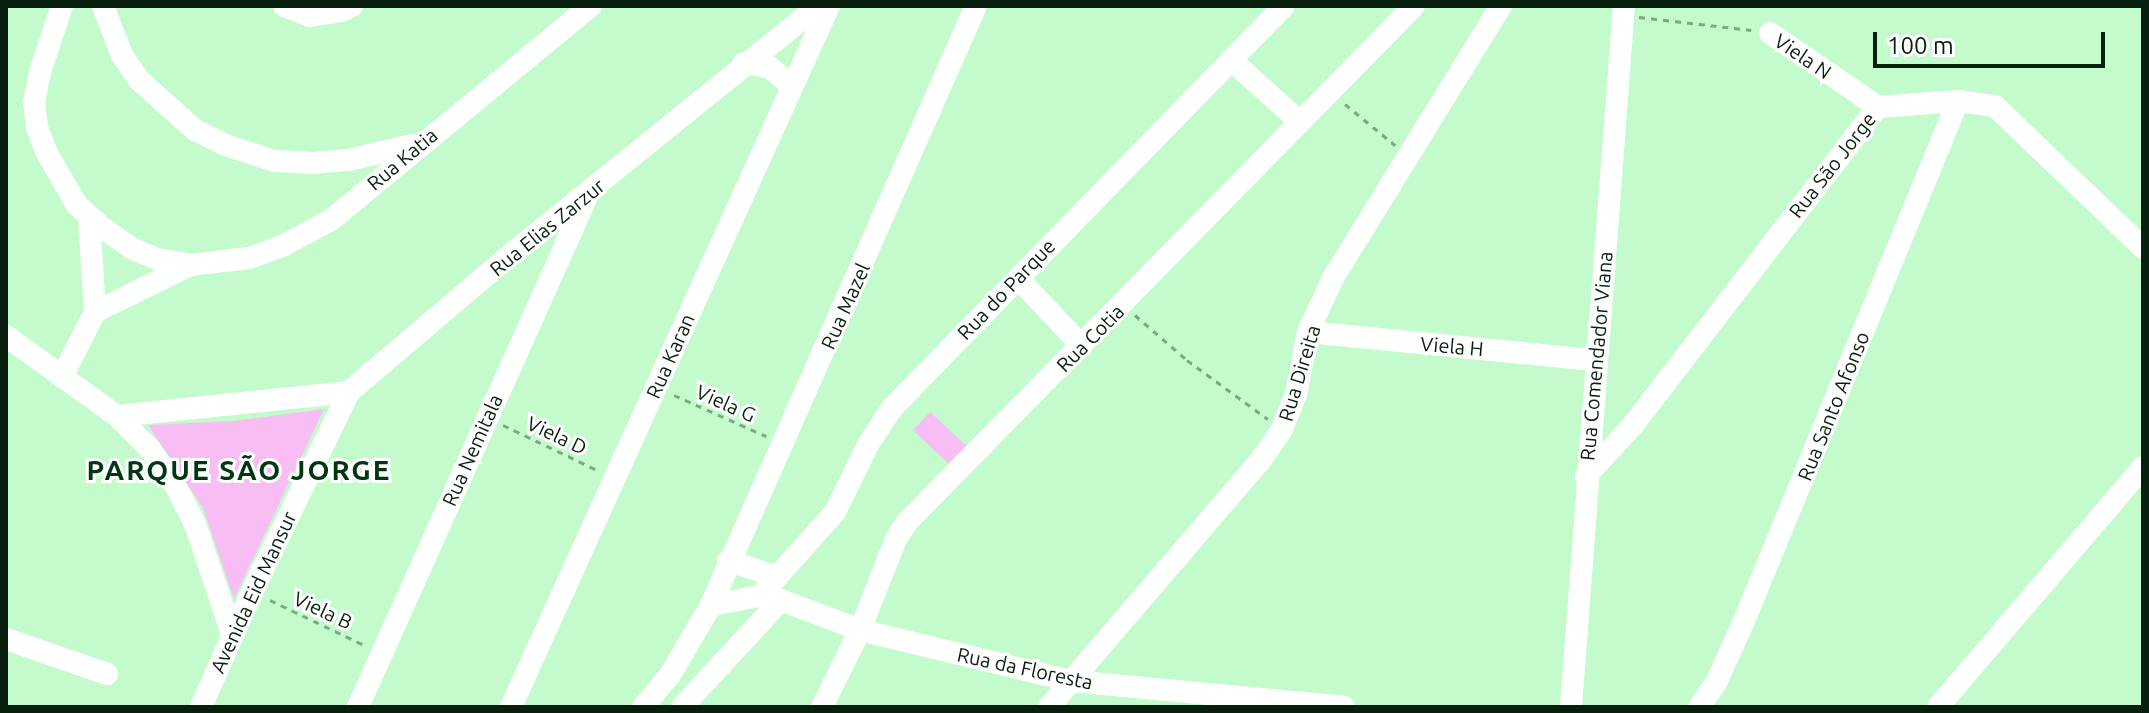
<!DOCTYPE html>
<meta charset="utf-8">
<style>
body{margin:0}
#map{position:relative;width:2149px;height:713px;overflow:hidden;background:#c4fbcd;font-family:Ubuntu,sans-serif}
div>[style]{position:absolute}
[style*='--x']{left:calc(var(--x)*1px);top:calc(var(--y)*1px);width:calc(var(--w)*1px);rotate:calc(var(--a)*1deg)}
.green>*{inset:0;background:#f8bef3;transform-origin:0 0}
.path>*{height:3px;margin-top:-1.5px;transform-origin:0;background:repeating-linear-gradient(90deg,#7da784 0 6px,transparent 0 12px)}
.minor>*{height:22px;margin:-11px;padding:0 11px;transform-origin:11px;border-radius:11px;background:#fff}
span{translate:-50% -50%;white-space:nowrap;text-align:center;line-height:1.15;-webkit-text-stroke:6px #fff;paint-order:stroke}
.street-label{font-size:20px;color:#091f0e}
.district-label{font-size:28px;color:#003611;font-weight:700;letter-spacing:2px}
.frame{position:absolute;inset:0;border:8px solid #091f0e;pointer-events:none}
.scale{position:absolute;left:1873px;top:32px;width:232px;height:36px;box-sizing:border-box;border:4px solid #091f0e;border-top:0;padding-left:10px;font-size:24px;line-height:28px;white-space:nowrap;color:#091f0e;-webkit-text-stroke:6px #fff;paint-order:stroke}
</style>
<div id="map">
<div class="green">
<div style="clip-path:polygon(324px 409px,234px 599px,203px 508px,148px 425px,234px 421px)"></div>
<div style="left:930px;top:412px;width:50px;height:25px;rotate:43deg"></div>
</div>
<div class="path">
<div style="--x:1639;--y:17;--w:113;--a:6.6"></div>
<div style="--x:1345;--y:104;--w:65;--a:39.4"></div>
<div style="--x:1135;--y:315;--w:69;--a:40.9"></div>
<div style="--x:1187;--y:360;--w:100;--a:36.1"></div>
<div style="--x:674;--y:395;--w:101;--a:24"></div>
<div style="--x:503;--y:425;--w:104;--a:25.6"></div>
<div style="--x:270;--y:600;--w:104;--a:25.6"></div>
</div>
<div class="minor">
<div style="--x:62;--y:6;--w:70;--a:108.4"></div>
<div style="--x:40;--y:72;--w:31;--a:101"></div>
<div style="--x:34;--y:102;--w:26;--a:83"></div>
<div style="--x:37;--y:128;--w:29;--a:68"></div>
<div style="--x:48;--y:155;--w:58;--a:59.9"></div>
<div style="--x:77;--y:205;--w:31;--a:42"></div>
<div style="--x:100;--y:226;--w:38;--a:35"></div>
<div style="--x:131;--y:248;--w:28;--a:23"></div>
<div style="--x:157;--y:259;--w:34;--a:10"></div>
<div style="--x:103;--y:6;--w:53;--a:68.8"></div>
<div style="--x:122;--y:55;--w:30;--a:56"></div>
<div style="--x:139;--y:80;--w:75;--a:41.8"></div>
<div style="--x:195;--y:130;--w:37;--a:26"></div>
<div style="--x:228;--y:146;--w:49;--a:17.7"></div>
<div style="--x:275;--y:161;--w:38;--a:3"></div>
<div style="--x:313;--y:163;--w:36;--a:-5"></div>
<div style="--x:349;--y:160;--w:65;--a:-13.4"></div>
<div style="--x:284;--y:6;--w:28;--a:21"></div>
<div style="--x:310;--y:16;--w:32;--a:-9"></div>
<div style="--x:342;--y:11;--w:11;--a:-27"></div>
<div style="--x:1770;--y:33;--w:131;--a:34.4"></div>
<div style="--x:1231;--y:60;--w:93;--a:41.9"></div>
<div style="--x:744;--y:63;--w:27;--a:10"></div>
<div style="--x:771;--y:68;--w:28;--a:42"></div>
<div style="--x:89;--y:217;--w:95;--a:86.4"></div>
<div style="--x:1018;--y:278;--w:93;--a:46.7"></div>
<div style="--x:1308;--y:332;--w:289;--a:5.6"></div>
<div style="--x:6;--y:336;--w:137;--a:35.8"></div>
<div style="--x:117;--y:416;--w:233;--a:-5.9"></div>
<div style="--x:349;--y:392;--w:219;--a:-40.4"></div>
<div style="--x:516;--y:250;--w:388;--a:-38.9"></div>
<div style="--x:62;--y:377;--w:73;--a:-63.1"></div>
<div style="--x:95;--y:312;--w:106;--a:-26.3"></div>
<div style="--x:190;--y:265;--w:59;--a:-6.8"></div>
<div style="--x:249;--y:258;--w:37;--a:-20"></div>
<div style="--x:284;--y:245;--w:53;--a:-28"></div>
<div style="--x:331;--y:220;--w:337;--a:-39.5"></div>
<div style="--x:117;--y:416;--w:47;--a:45"></div>
<div style="--x:150;--y:449;--w:42;--a:54.8"></div>
<div style="--x:174;--y:483;--w:46;--a:62.9"></div>
<div style="--x:195;--y:524;--w:116;--a:71.4"></div>
<div style="--x:1586;--y:476;--w:69;--a:-47.3"></div>
<div style="--x:1633;--y:425;--w:401;--a:-52.4"></div>
<div style="--x:1878;--y:107;--w:80;--a:-4.3"></div>
<div style="--x:1958;--y:101;--w:37;--a:8"></div>
<div style="--x:1995;--y:106;--w:205;--a:43.8"></div>
<div style="--x:728;--y:561;--w:50;--a:17.4"></div>
<div style="--x:760;--y:596;--w:113;--a:-48.2"></div>
<div style="--x:835;--y:512;--w:77;--a:-63.8"></div>
<div style="--x:869;--y:443;--w:42;--a:-56.7"></div>
<div style="--x:892;--y:408;--w:561;--a:-45.72"></div>
<div style="--x:711;--y:605;--w:50;--a:-10.4"></div>
<div style="--x:760;--y:596;--w:21;--a:11"></div>
<div style="--x:781;--y:600;--w:85;--a:20.8"></div>
<div style="--x:860;--y:630;--w:217;--a:13.6"></div>
<div style="--x:1071;--y:681;--w:274;--a:5.4"></div>
<div style="--x:6;--y:639;--w:107;--a:19.1"></div>
<div style="--x:201;--y:707;--w:126;--a:-66.1"></div>
<div style="--x:252;--y:592;--w:222;--a:-64.1"></div>
<div style="--x:358;--y:707;--w:557;--a:-65.83"></div>
<div style="--x:511;--y:707;--w:770;--a:-65.6"></div>
<div style="--x:643;--y:707;--w:42;--a:-49.8"></div>
<div style="--x:670;--y:675;--w:81;--a:-59.6"></div>
<div style="--x:711;--y:605;--w:655;--a:-66.14"></div>
<div style="--x:682;--y:707;--w:146;--a:-47.2"></div>
<div style="--x:822;--y:707;--w:86;--a:-63.7"></div>
<div style="--x:860;--y:630;--w:98;--a:-68.4"></div>
<div style="--x:896;--y:539;--w:20;--a:-57"></div>
<div style="--x:907;--y:522;--w:723;--a:-45.5"></div>
<div style="--x:1049;--y:707;--w:324;--a:-49.4"></div>
<div style="--x:1260;--y:461;--w:39;--a:-55"></div>
<div style="--x:1282;--y:429;--w:37;--a:-68"></div>
<div style="--x:1296;--y:395;--w:64;--a:-79.2"></div>
<div style="--x:1308;--y:332;--w:60;--a:-65.2"></div>
<div style="--x:1333;--y:278;--w:320;--a:-58.3"></div>
<div style="--x:1571;--y:707;--w:703;--a:-85.68"></div>
<div style="--x:1699;--y:707;--w:29;--a:-55"></div>
<div style="--x:1716;--y:683;--w:68;--a:-65.7"></div>
<div style="--x:1744;--y:621;--w:562;--a:-67.63"></div>
<div style="--x:1938;--y:707;--w:316;--a:-49.5"></div>
</div>
<div class="street-label">
<span style="left:1803px;top:56px;rotate:34deg">Viela N</span>
<span style="left:402px;top:159px;rotate:-40deg">Rua Katia</span>
<span style="left:1832px;top:165px;rotate:-52deg">Rua São Jorge</span>
<span style="left:547px;top:227px;rotate:-39deg">Rua Elias Zarzur</span>
<span style="left:1006px;top:289px;rotate:-46deg">Rua do Parque</span>
<span style="left:845px;top:306px;rotate:-66deg">Rua Mazel</span>
<span style="left:1090px;top:338px;rotate:-45deg">Rua Cotia</span>
<span style="left:1452px;top:346px;rotate:5deg">Viela H</span>
<span style="left:670px;top:356px;rotate:-66deg">Rua Karan</span>
<span style="left:1596px;top:356px;rotate:-85deg">Rua Comendador Viana</span>
<span style="left:1299px;top:373px;rotate:-73deg">Rua Direita</span>
<span style="left:726px;top:403px;rotate:24deg">Viela G</span>
<span style="left:1833px;top:406px;rotate:-68deg">Rua Santo Afonso</span>
<span style="left:557px;top:435px;rotate:25deg">Viela D</span>
<span style="left:472px;top:450px;rotate:-66deg">Rua Nemitala</span>
<span style="left:253px;top:592px;rotate:-65deg">Avenida Eid Mansur</span>
<span style="left:323px;top:610px;rotate:25deg">Viela B</span>
<span style="left:1025px;top:668px;rotate:12deg">Rua da Floresta</span>
</div>
<div class="district-label">
<span style="left:239px;top:470px">PARQUE SÃO JORGE</span>
</div>
<div class="frame"></div>
<div class="scale">100 m</div>
</div>
